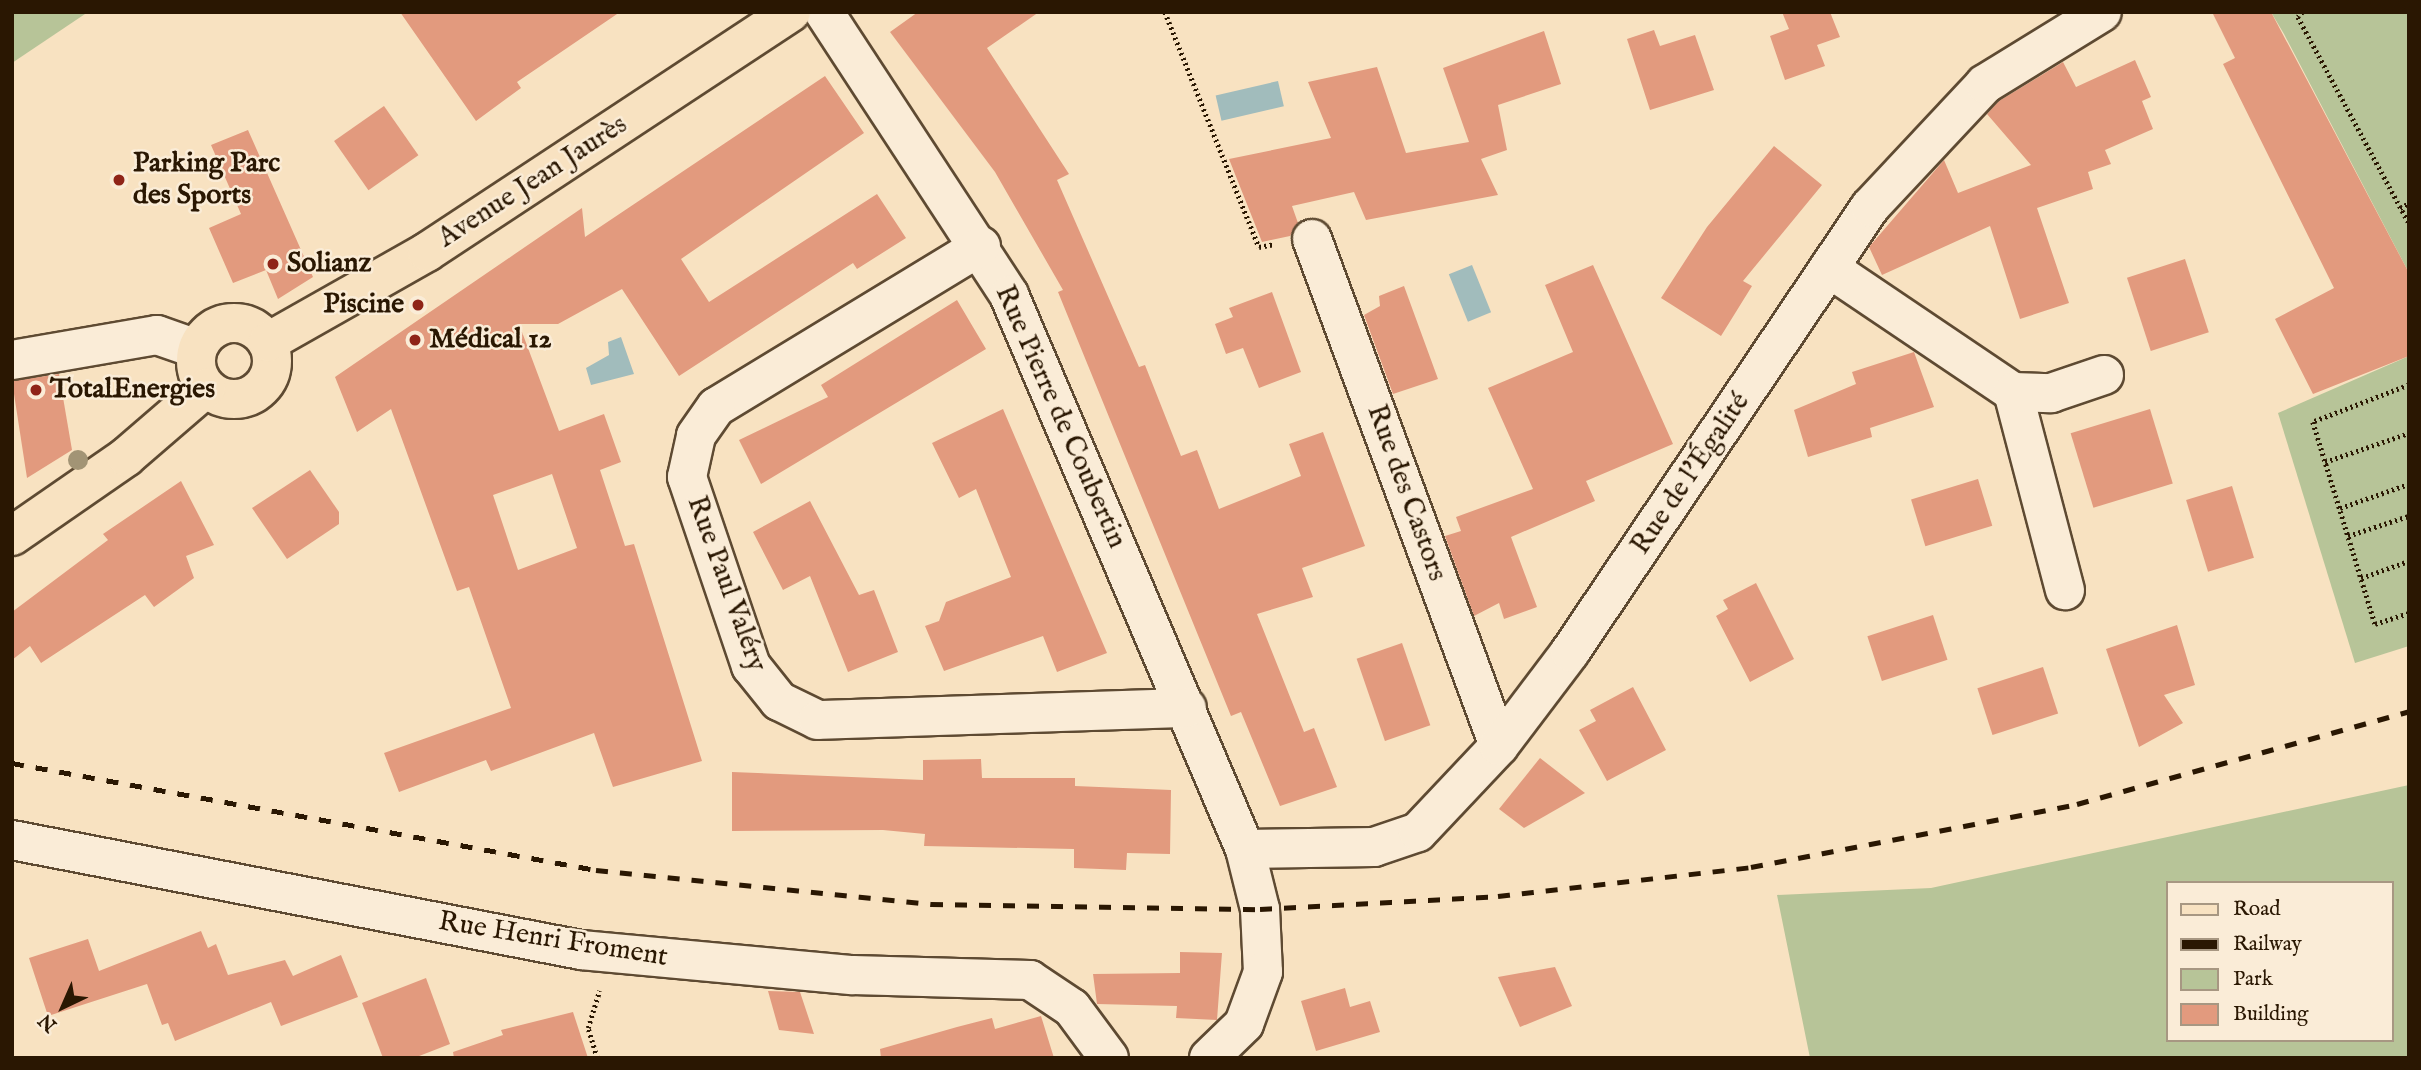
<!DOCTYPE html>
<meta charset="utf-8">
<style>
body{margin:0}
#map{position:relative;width:2421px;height:1070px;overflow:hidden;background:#f8e2c1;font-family:"IM FELL English",serif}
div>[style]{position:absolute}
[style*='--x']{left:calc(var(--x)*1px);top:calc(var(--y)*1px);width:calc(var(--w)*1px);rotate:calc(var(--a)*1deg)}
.green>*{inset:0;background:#b7c498}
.water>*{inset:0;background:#a1bcbc;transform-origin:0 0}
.building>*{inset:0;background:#e29a7e;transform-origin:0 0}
.path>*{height:4.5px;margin-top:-2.25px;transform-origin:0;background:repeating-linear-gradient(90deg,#2a1702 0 2px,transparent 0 5.5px)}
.roads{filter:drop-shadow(2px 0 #5e4a32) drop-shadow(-2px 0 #5e4a32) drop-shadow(0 2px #5e4a32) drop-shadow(0 -2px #5e4a32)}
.minor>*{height:38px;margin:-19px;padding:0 19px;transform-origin:19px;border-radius:19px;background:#faecd7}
.major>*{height:38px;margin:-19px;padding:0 19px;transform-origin:19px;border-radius:19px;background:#f8e2c1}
.major>.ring{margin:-19px;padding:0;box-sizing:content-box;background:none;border:38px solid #f8e2c1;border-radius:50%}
.rail>*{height:5px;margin-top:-2.5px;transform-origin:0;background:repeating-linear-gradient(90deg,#2a1702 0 12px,transparent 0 24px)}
.trees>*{width:20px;height:20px;margin:-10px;border-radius:50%;background:#a29475}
.dots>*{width:19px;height:19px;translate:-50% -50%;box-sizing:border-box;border:4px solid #faecd7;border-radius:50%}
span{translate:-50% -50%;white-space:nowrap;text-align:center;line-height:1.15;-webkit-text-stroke:5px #faecd7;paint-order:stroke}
.poi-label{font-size:28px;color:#2a1702;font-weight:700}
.left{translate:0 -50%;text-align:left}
.right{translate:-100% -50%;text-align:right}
.street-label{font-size:28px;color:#2a1702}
.frame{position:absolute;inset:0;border:14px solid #2a1702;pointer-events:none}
.legend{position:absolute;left:2166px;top:881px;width:228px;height:161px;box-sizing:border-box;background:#faecd7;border:2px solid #a79782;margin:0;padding:9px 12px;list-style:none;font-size:21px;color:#2a1702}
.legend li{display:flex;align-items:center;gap:14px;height:35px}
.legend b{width:35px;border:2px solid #a79782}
.north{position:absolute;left:28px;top:972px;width:70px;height:70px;-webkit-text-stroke:5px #faecd7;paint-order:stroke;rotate:224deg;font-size:19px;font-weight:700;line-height:28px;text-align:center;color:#2a1702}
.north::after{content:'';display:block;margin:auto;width:24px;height:32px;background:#2a1702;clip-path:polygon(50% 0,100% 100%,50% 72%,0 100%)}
</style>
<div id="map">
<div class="green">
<div style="clip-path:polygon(12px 12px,88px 12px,12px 63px)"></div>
<div style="clip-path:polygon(2271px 12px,2409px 12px,2409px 273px,2284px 34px)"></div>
<div style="clip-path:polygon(2409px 356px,2409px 646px,2355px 663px,2278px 413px)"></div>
<div style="clip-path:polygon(evenodd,2409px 785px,2409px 1058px,1810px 1058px,1777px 895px,1931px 888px,2409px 785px,2167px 883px,2391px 883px,2391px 1040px,2167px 1040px,2167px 883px)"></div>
</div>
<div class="water">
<div style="left:1278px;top:81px;width:26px;height:64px;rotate:77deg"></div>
<div style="left:1472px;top:265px;width:51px;height:25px;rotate:68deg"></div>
<div style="clip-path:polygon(621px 337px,634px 374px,591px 385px,586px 368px,609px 355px,608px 342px)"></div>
</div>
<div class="building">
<div style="clip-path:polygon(400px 12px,620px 12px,517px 82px,521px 88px,476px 121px)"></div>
<div style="clip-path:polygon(918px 12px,1039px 12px,987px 48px,1069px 174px,1057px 180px,1139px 367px,1145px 365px,1181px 456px,1197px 450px,1219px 509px,1301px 476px,1289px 444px,1323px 432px,1365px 546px,1302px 568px,1313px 597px,1257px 614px,1304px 732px,1314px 728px,1337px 787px,1280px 806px,1241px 712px,1231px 716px,1058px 292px,1063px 290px,995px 172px,890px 32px)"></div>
<div style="clip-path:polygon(1782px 12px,1830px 12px,1840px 37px,1817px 45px,1825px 66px,1785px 80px,1770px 36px,1789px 29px)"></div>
<div style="clip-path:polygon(2212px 12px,2271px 12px,2409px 273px,2409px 356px,2313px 394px,2275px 319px,2334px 288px,2223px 64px,2235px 58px)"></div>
<div style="clip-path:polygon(1654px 30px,1660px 46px,1695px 35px,1714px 90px,1650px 110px,1627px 39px)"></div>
<div style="clip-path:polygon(1544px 31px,1561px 84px,1498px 105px,1507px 150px,1481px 159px,1498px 195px,1366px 220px,1354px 192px,1292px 206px,1298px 223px,1290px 236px,1262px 242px,1229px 159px,1331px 138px,1308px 82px,1377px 67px,1406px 153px,1469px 142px,1443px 68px)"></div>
<div style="clip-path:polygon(2135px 60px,2151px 97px,2142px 101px,2153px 129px,2105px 150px,2111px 164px,2088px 172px,2093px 189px,2037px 208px,2069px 303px,2020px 319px,1990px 226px,1882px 275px,1869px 247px,1944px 160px,1958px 193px,2031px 165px,1987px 114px,1999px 101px,2063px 62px,2076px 87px)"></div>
<div style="clip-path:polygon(evenodd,825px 76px,864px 133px,681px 259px,709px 302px,877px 194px,906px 238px,857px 269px,853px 263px,679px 376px,622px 289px,558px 324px,519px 324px,559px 431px,604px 414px,621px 462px,600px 470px,625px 546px,634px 544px,702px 761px,613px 787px,594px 733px,491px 771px,486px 760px,399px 792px,384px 753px,511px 708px,469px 587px,457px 591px,391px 409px,357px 432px,335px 377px,582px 208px,585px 237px,825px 76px,552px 474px,577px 548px,518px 570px,493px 495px,552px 474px)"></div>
<div style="left:384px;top:106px;width:60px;height:61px;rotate:55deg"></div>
<div style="clip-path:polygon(248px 130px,313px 277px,278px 299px,266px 270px,233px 283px,209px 228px,241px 214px,211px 145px)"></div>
<div style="clip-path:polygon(1774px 146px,1822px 185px,1743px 281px,1752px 286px,1721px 336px,1661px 298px,1707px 227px)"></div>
<div style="left:2185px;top:259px;width:77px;height:61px;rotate:72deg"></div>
<div style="clip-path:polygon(1593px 265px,1673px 444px,1586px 481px,1595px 501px,1511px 537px,1537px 607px,1504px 619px,1499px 603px,1474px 616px,1445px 536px,1461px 531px,1456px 517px,1533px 489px,1488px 388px,1573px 352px,1545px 285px)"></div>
<div style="clip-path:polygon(1404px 286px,1438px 379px,1393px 394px,1364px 315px,1380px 306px,1379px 296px)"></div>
<div style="clip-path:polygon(1272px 292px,1301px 372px,1259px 388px,1243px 348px,1226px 354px,1215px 324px,1233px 317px,1229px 308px)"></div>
<div style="clip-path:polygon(957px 300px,986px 349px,761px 484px,739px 440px,828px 397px,821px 385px)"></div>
<div style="clip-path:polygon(1914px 352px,1934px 407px,1870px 428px,1872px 437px,1808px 457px,1794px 410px,1856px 384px,1852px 372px)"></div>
<div style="clip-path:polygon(59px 374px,72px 450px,27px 478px,12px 381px)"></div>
<div style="clip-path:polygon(1003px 409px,1107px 653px,1057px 672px,1043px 636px,944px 671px,925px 626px,939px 621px,946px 602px,1011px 577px,976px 489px,959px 498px,932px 443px)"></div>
<div style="left:2150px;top:409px;width:78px;height:83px;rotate:73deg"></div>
<div style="clip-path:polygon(310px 470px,339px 512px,339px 524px,287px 559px,252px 508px)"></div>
<div style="left:1978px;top:479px;width:49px;height:70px;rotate:73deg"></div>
<div style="clip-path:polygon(181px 481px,214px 545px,186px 556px,194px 578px,154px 607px,145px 595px,41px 663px,30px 646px,12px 660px,12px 612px,108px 540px,103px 534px)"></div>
<div style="left:2232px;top:486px;width:75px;height:48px;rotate:73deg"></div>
<div style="clip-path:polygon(810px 501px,859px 595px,874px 590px,898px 652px,848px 672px,810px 576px,783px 590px,753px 532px)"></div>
<div style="clip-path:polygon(1756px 583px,1794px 659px,1750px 682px,1716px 616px,1728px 609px,1723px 600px)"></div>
<div style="left:1933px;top:615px;width:47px;height:69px;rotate:72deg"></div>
<div style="clip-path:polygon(2177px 625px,2195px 685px,2164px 695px,2183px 723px,2139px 747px,2106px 649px)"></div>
<div style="left:1402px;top:643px;width:87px;height:48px;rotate:71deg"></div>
<div style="left:2043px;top:667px;width:49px;height:69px;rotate:72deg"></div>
<div style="clip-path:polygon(1633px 687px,1666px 750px,1607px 781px,1579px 730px,1596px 721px,1590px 710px)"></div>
<div style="clip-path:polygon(1540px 758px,1585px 793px,1524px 828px,1499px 809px)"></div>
<div style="clip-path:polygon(981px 759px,982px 778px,1075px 778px,1075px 786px,1171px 790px,1170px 854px,1127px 853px,1126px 870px,1074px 868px,1074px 849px,924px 846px,925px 834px,883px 830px,732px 831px,732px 772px,923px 780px,923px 760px)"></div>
<div style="clip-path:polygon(201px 931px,208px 948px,216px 944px,228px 975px,285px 960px,293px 976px,341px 955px,358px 997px,281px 1026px,271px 1002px,175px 1041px,168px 1023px,162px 1025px,147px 984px,48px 1016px,29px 958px,88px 939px,99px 971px)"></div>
<div style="clip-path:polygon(1180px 952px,1222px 953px,1217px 1020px,1176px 1018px,1177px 1006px,1097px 1004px,1093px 974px,1180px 973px)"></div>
<div style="clip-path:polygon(1555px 967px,1572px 1006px,1520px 1027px,1498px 977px)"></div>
<div style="clip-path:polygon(426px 978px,450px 1044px,414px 1058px,383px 1058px,362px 1003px)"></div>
<div style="clip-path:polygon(1345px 988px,1350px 1007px,1370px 1001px,1380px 1032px,1316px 1051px,1301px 1001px)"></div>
<div style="clip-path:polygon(768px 991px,800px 992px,814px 1034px,779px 1030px)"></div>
<div style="clip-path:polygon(573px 1012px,588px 1058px,454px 1058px,453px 1052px,503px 1035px,501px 1030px)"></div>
<div style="clip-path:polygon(1041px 1016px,1054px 1058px,881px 1058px,880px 1049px,957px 1027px,992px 1018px,995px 1029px)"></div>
</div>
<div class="path">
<div style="--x:1165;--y:12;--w:253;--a:68.2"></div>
<div style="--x:1259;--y:247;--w:16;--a:-11"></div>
<div style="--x:2303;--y:12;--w:7;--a:135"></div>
<div style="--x:2298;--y:17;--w:234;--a:61.7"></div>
<div style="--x:2400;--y:208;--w:10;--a:-29"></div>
<div style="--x:2409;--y:385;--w:103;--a:158.9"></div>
<div style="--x:2313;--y:422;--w:211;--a:72.9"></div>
<div style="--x:2375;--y:624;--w:36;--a:-18"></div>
<div style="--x:2325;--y:462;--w:89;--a:-19"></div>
<div style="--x:2340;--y:508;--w:73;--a:-19.2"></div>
<div style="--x:2348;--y:536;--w:64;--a:-18.2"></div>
<div style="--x:2361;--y:578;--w:51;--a:-19.5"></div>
<div style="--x:597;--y:1058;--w:31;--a:-107"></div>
<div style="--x:588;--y:1028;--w:39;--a:-73"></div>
</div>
<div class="roads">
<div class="minor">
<div style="--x:824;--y:12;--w:338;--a:56.8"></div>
<div style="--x:1009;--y:295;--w:602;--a:66.93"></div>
<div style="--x:1245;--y:849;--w:62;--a:76"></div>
<div style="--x:1260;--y:909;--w:63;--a:87.3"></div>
<div style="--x:1263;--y:972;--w:55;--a:110.1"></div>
<div style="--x:1244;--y:1024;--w:49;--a:135.8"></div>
<div style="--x:1312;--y:239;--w:540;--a:69.75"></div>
<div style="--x:981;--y:246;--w:310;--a:148.7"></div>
<div style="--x:716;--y:407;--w:35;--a:125"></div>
<div style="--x:696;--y:436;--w:42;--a:102.4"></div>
<div style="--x:687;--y:477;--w:200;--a:71.3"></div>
<div style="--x:751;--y:666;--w:45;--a:51.3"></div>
<div style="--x:779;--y:701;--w:43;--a:26"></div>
<div style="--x:818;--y:720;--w:369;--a:-1.9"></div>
<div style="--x:1829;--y:268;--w:222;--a:34"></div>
<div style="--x:2013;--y:392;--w:205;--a:75.3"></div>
<div style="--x:12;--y:360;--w:147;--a:-9.8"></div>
<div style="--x:157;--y:335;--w:42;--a:19.3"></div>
<div style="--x:2013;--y:392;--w:38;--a:2"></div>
<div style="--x:2051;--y:393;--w:56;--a:-18.8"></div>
<div style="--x:12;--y:840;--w:580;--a:10.94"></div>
<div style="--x:581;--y:950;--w:273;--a:5.3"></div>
<div style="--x:853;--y:975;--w:177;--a:1.6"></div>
<div style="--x:1030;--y:980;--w:50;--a:33.7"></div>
<div style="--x:1072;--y:1008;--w:62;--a:53.5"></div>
<div style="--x:1245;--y:849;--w:129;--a:-0.9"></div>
<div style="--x:1374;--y:847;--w:46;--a:-18.8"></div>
<div style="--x:1418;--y:832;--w:118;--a:-46.7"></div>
<div style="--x:1499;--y:746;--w:118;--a:-52.9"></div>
<div style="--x:1570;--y:652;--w:537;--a:-56.01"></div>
<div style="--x:1870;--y:207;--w:168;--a:-46.9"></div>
<div style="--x:1985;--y:84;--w:137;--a:-31.6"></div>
</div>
<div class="major">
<div class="ring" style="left:196px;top:323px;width:38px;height:38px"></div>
<div style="--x:268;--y:342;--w:183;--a:-29.5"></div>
<div style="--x:427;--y:252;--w:436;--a:-33.4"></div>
<div style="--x:12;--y:536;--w:139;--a:-34.7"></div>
<div style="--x:126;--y:457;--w:106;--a:-40.8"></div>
</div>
</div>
<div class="rail">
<div style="--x:12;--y:763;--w:594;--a:10.38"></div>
<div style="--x:596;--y:870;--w:337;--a:5.8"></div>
<div style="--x:931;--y:904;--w:329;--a:0.9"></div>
<div style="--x:1260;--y:909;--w:238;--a:-3.1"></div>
<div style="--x:1498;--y:896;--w:255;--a:-6.5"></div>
<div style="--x:1751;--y:867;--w:332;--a:-10.9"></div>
<div style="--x:2077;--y:804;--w:345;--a:-15.6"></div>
</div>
<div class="trees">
<div style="left:78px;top:460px"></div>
</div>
<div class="dots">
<div style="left:119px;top:180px;background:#8f2418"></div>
<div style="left:273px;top:264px;background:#8f2418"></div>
<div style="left:418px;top:305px;background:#8f2418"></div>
<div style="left:415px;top:340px;background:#8f2418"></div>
<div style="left:36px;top:390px;background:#8f2418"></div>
</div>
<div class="poi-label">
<span class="left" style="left:133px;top:180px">Parking Parc<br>des Sports</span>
<span class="left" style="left:287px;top:264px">Solianz</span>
<span class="right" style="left:404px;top:305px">Piscine</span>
<span class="left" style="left:429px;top:340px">Médical 12</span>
<span class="left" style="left:50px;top:390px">TotalEnergies</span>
</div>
<div class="street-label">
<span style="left:533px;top:182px;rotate:-33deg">Avenue Jean Jaurès</span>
<span style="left:1060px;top:417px;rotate:66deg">Rue Pierre de Coubertin</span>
<span style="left:1691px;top:474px;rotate:-56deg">Rue de l'Égalité</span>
<span style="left:1406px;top:493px;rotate:70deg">Rue des Castors</span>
<span style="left:726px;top:584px;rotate:70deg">Rue Paul Valéry</span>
<span style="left:553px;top:940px;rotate:9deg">Rue Henri Froment</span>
</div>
<div class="frame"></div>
<ul class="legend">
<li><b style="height:9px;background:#f8e2c1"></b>Road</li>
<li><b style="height:9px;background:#2a1702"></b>Railway</li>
<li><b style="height:19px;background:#b7c498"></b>Park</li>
<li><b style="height:19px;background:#e29a7e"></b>Building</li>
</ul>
<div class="north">N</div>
</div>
